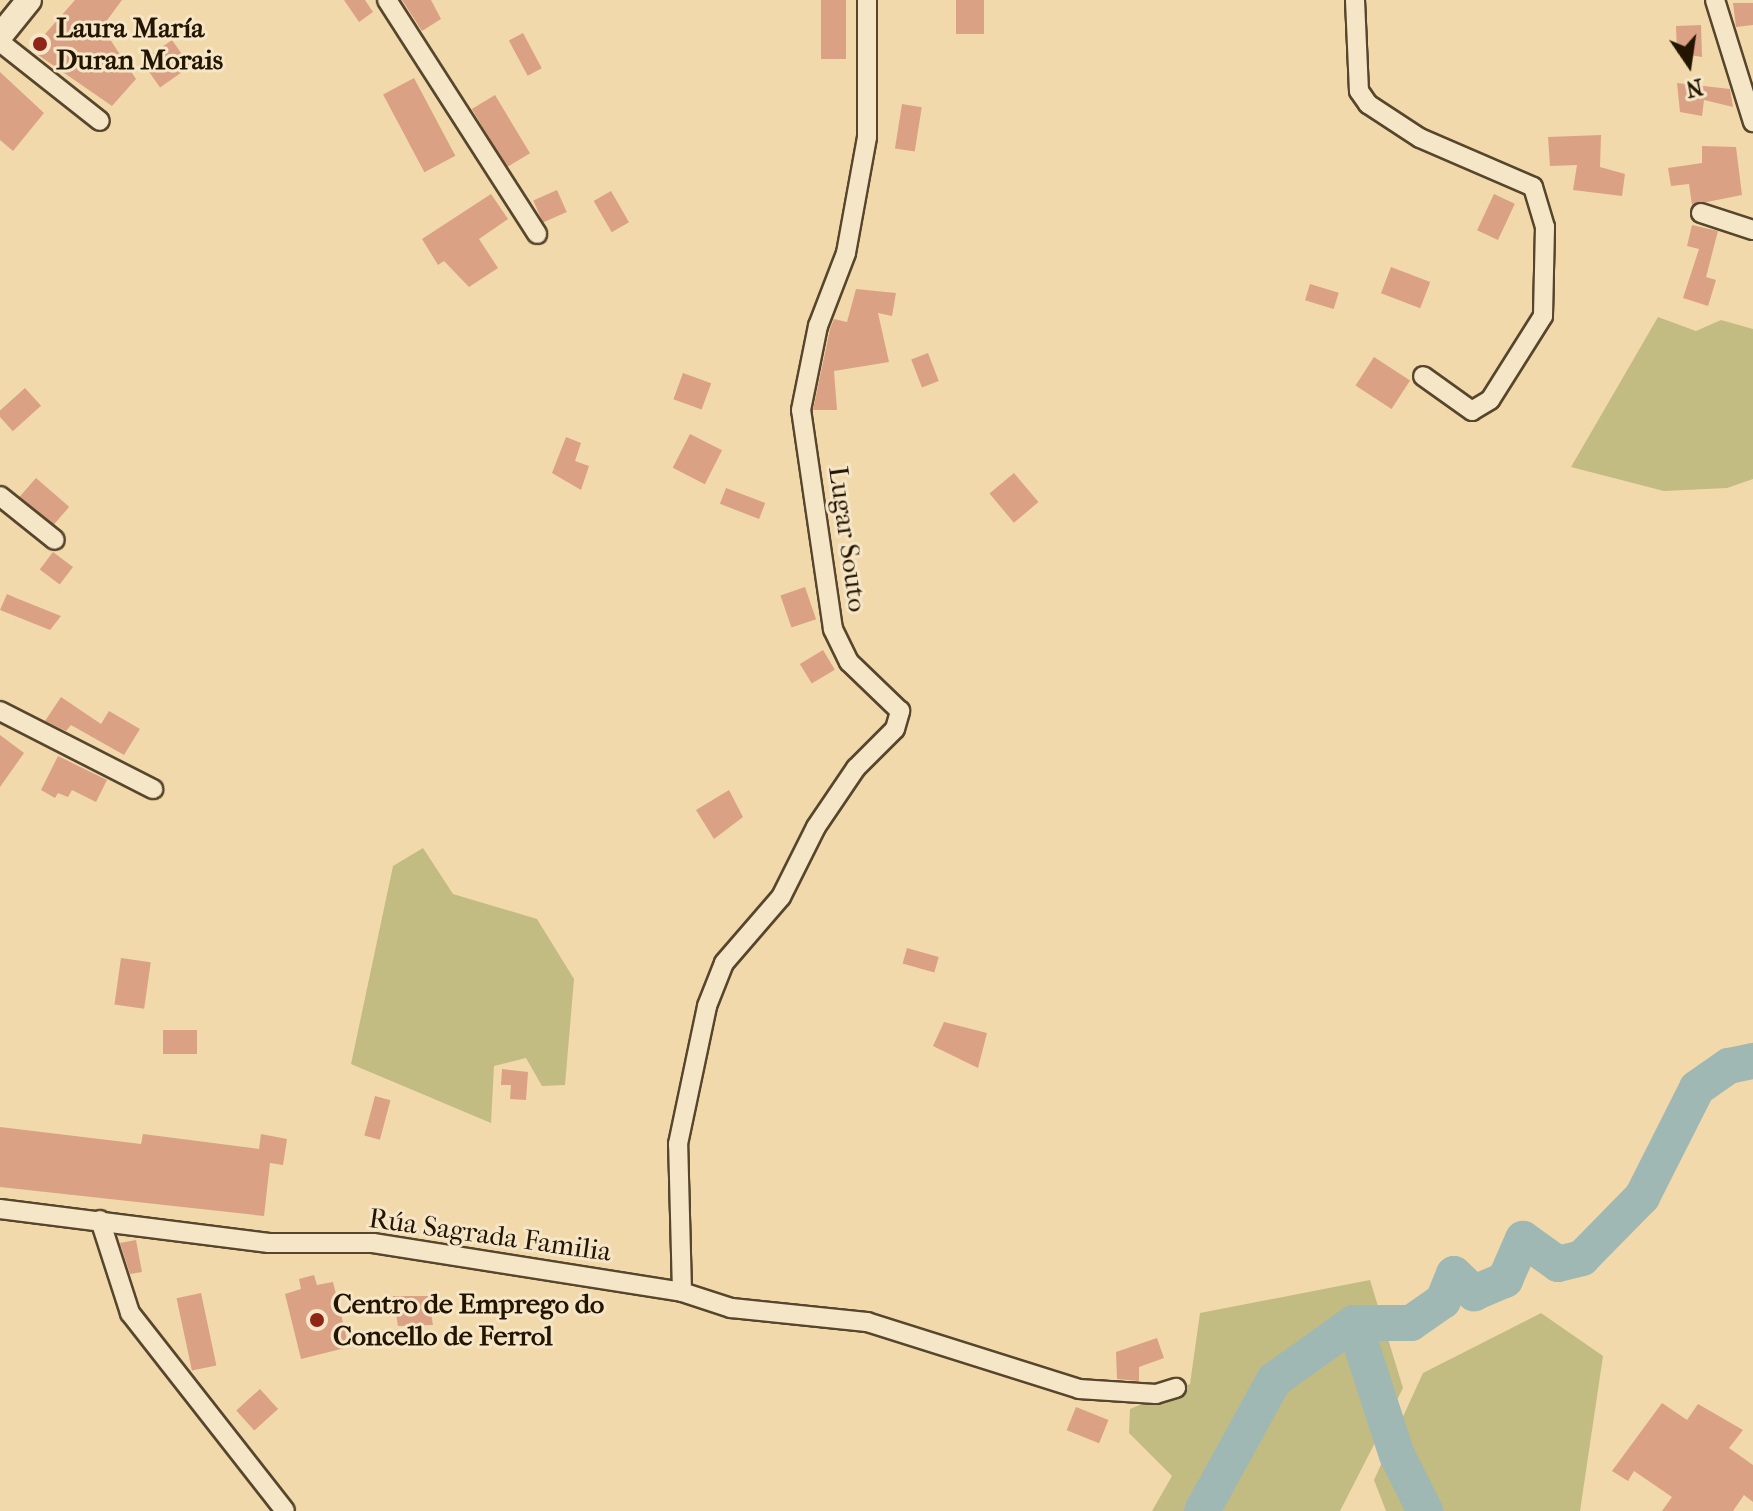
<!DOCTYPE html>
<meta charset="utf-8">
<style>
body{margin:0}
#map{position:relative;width:1753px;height:1511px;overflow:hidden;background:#f1d9ab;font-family:"IM FELL French Canon",serif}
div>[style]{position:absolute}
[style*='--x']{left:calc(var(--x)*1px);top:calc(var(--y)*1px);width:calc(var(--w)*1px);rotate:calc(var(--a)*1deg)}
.green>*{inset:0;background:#c2bc83}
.river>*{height:36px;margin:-18px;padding:0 18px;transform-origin:18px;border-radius:18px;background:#9fb8b4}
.building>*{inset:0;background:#dba185;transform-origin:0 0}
.roads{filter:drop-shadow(2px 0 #57462c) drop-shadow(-2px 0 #57462c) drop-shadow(0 2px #57462c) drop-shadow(0 -2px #57462c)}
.street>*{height:18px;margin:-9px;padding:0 9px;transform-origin:9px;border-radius:9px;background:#f6e6c8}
.secondary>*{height:24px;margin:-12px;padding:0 12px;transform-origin:12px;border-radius:12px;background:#f6e6c8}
.dots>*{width:22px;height:22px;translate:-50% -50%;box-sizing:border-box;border:4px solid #f6e6c8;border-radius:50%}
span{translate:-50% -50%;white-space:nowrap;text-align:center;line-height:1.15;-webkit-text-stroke:6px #f6e6c8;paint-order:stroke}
.poi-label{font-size:28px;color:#241501;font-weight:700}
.left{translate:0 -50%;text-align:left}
.street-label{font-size:28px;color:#241501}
.north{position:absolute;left:1649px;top:24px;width:80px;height:80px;-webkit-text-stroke:6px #f6e6c8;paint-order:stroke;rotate:167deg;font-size:22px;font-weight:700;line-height:32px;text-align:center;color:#241501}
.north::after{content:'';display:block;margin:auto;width:28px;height:36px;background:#241501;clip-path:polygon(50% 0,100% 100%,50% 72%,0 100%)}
</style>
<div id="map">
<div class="green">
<div style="clip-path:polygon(1658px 317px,1696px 331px,1721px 320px,1753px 329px,1753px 479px,1727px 488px,1664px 491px,1571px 467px)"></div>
<div style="clip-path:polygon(423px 848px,453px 894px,537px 919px,574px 979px,565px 1085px,542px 1086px,526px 1058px,494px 1066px,491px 1123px,351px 1064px,393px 866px)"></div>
<div style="clip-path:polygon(1370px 1280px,1403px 1388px,1340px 1511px,1152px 1511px,1172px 1476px,1129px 1433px,1130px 1409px,1190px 1384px,1200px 1313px)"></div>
<div style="clip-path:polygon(1541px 1313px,1603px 1356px,1580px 1511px,1386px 1511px,1374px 1480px,1423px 1373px)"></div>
</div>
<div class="river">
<div style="--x:1354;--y:1323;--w:139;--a:72"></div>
<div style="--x:1397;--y:1455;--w:63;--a:63.4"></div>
<div style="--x:1202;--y:1511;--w:149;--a:-61.2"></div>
<div style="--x:1274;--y:1380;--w:98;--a:-35.5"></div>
<div style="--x:1354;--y:1323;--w:57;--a:0"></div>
<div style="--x:1411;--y:1323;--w:39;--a:-35"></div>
<div style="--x:1443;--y:1301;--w:29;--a:-68"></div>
<div style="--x:1454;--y:1274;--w:28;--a:44"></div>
<div style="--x:1474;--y:1293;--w:34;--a:-23"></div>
<div style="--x:1505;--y:1280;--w:45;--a:-66.3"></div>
<div style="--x:1523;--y:1239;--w:43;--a:35.5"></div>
<div style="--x:1558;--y:1264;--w:25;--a:-14"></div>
<div style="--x:1582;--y:1258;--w:86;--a:-45.5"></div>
<div style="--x:1642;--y:1197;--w:122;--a:-63.2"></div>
<div style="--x:1697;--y:1088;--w:39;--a:-35"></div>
<div style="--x:1729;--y:1066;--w:25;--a:-12"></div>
</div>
<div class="building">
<div style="clip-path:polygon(75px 0,122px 0,102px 27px,136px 79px,112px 106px,31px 50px)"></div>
<div style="clip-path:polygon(344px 0,365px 0,373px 12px,359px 22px)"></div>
<div style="clip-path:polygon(402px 0,431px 0,441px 19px,422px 31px)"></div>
<div style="left:821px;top:0;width:25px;height:59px"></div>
<div style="left:956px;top:0;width:28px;height:34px"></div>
<div style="clip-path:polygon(1733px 3px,1753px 3px,1753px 25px,1736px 27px)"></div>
<div style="clip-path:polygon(1701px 25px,1702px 57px,1677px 53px,1676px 26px)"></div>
<div style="left:523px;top:33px;width:40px;height:16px;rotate:62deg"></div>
<div style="left:172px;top:40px;width:32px;height:37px;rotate:55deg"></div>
<div style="clip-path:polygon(0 72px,44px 113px,13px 151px,0 140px)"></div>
<div style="left:414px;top:78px;width:88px;height:35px;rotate:62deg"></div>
<div style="clip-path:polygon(1677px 83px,1730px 89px,1733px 107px,1704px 100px,1702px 116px,1680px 112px)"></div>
<div style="left:495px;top:95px;width:68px;height:27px;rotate:59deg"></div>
<div style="left:902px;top:104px;width:20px;height:45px;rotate:9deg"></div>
<div style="clip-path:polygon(1601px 135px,1600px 167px,1625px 174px,1622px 196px,1573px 190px,1577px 165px,1550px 166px,1548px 137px)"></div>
<div style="clip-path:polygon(1702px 146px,1736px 147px,1742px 195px,1692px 205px,1689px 184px,1671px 186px,1668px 168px,1702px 163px)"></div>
<div style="left:557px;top:190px;width:24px;height:26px;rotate:66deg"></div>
<div style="left:611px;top:191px;width:36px;height:20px;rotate:60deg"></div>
<div style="clip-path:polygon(491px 194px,508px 219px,479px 239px,498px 268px,469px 287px,444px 261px,438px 265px,422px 239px)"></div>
<div style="left:1494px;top:194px;width:23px;height:40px;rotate:25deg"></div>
<div style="clip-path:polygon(1692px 225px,1718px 231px,1706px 277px,1716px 280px,1708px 306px,1683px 298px,1699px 249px,1687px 246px)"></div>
<div style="left:1391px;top:267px;width:42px;height:28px;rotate:21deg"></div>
<div style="left:1310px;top:284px;width:30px;height:17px;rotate:17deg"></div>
<div style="clip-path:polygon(856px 289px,896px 293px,892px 316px,878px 313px,889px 362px,834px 371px,837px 410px,813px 410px,830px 329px,834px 319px,847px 322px)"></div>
<div style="left:928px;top:353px;width:30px;height:18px;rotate:69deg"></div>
<div style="left:1374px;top:357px;width:43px;height:34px;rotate:33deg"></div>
<div style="left:683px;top:373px;width:30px;height:28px;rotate:20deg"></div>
<div style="left:25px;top:388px;width:24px;height:38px;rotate:48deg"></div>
<div style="left:690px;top:434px;width:36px;height:38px;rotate:27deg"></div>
<div style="clip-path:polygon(566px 437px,581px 443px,575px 461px,589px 466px,581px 490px,552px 473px)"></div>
<div style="left:1014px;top:473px;width:38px;height:32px;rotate:50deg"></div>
<div style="left:36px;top:478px;width:44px;height:25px;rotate:41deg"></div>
<div style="left:726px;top:488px;width:42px;height:17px;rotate:21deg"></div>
<div style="left:53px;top:552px;width:25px;height:22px;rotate:37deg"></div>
<div style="left:805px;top:587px;width:34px;height:26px;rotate:71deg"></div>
<div style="clip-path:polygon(7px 594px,16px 598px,61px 616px,50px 630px,0 610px)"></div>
<div style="left:823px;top:650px;width:23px;height:27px;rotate:59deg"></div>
<div style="clip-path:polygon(61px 697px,101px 724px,109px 711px,140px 729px,124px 755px,71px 725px,66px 731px,45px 721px)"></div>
<div style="clip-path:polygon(0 735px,24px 753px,0 787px)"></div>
<div style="clip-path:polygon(58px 756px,107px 780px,96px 802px,72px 790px,68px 797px,58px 793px,55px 798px,41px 790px)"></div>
<div style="clip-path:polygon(729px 790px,743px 817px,714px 839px,696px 810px)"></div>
<div style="left:907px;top:948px;width:33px;height:16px;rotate:16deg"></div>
<div style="left:121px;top:958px;width:30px;height:47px;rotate:8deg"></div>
<div style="clip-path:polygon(944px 1022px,987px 1033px,978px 1068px,933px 1046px)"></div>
<div style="left:163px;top:1030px;width:34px;height:24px"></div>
<div style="clip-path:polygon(502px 1069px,528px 1072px,526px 1100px,510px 1099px,511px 1085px,501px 1085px)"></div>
<div style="left:375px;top:1096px;width:16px;height:41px;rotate:15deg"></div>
<div style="clip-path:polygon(0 1127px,141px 1144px,143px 1134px,259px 1149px,261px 1134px,287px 1139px,283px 1165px,270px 1163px,264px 1216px,0 1187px)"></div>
<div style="clip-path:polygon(136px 1240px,142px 1272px,130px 1274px,120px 1243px)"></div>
<div style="clip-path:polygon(314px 1275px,317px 1285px,333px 1282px,349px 1347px,301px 1359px,285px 1294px,301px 1289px,299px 1279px)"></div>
<div style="left:201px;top:1293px;width:74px;height:25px;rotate:78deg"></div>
<div style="clip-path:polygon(393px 1296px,428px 1296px,433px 1325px,398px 1326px)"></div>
<div style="clip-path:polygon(1157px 1338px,1164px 1358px,1139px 1367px,1139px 1381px,1117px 1379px,1116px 1352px)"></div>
<div style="left:260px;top:1389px;width:27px;height:32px;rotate:48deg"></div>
<div style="clip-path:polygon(1662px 1403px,1687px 1420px,1698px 1404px,1743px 1430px,1729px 1448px,1753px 1465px,1753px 1502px,1744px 1495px,1733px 1511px,1662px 1511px,1672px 1497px,1634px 1471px,1628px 1481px,1612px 1471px)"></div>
<div style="left:1076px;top:1407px;width:35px;height:25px;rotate:22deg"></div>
</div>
<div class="roads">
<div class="street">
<div style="--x:387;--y:0;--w:278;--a:57.3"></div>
<div style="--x:1355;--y:0;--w:91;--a:87.5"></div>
<div style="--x:1359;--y:91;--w:16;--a:55"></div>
<div style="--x:1368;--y:104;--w:62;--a:33.2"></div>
<div style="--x:1420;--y:138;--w:123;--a:23.4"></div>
<div style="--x:1533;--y:187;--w:42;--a:73.3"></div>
<div style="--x:1545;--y:227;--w:89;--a:91.3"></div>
<div style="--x:1543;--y:316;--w:99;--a:122.2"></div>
<div style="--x:1490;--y:400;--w:21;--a:149"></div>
<div style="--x:1472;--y:411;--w:60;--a:-144.5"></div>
<div style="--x:1715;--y:0;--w:128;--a:72.7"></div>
<div style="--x:0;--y:42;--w:127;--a:38.3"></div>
<div style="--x:1701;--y:213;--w:55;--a:18.1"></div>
<div style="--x:0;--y:496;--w:70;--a:38.7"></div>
<div style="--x:0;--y:711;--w:172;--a:27"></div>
<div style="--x:0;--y:1209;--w:271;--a:7.2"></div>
<div style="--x:269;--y:1243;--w:104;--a:0"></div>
<div style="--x:373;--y:1243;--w:313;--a:9"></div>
<div style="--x:682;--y:1292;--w:52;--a:18.1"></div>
<div style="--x:731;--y:1308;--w:137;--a:5.9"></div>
<div style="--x:867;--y:1322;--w:222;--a:17.5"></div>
<div style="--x:1079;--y:1389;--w:77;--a:3.7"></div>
<div style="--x:1156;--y:1394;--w:21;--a:-17"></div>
<div style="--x:100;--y:1220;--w:98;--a:72.1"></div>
<div style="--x:130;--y:1313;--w:251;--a:51.9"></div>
<div style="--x:682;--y:1292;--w:148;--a:-91.5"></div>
<div style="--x:678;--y:1144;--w:141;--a:-78.1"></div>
<div style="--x:707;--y:1006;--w:46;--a:-68.4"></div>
<div style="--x:724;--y:963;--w:87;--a:-49.2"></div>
<div style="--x:781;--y:897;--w:78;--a:-63.4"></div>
<div style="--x:816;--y:827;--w:71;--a:-55.9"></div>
<div style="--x:856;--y:768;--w:55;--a:-45"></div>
<div style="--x:895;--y:729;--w:19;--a:-74"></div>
<div style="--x:900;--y:711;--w:71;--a:-136.1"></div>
<div style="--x:849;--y:662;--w:37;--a:-116"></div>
<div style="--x:833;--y:629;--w:221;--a:-98.3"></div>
<div style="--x:801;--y:410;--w:86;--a:-78.6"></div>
<div style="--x:818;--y:326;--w:78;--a:-69"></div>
<div style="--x:846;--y:253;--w:118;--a:-79.7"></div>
<div style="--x:867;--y:137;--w:137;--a:-90"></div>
</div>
<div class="secondary">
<div style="--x:0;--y:36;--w:46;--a:-51.1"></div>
</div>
</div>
<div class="dots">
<div style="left:40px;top:44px;background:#8f2418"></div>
<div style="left:317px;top:1320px;background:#8f2418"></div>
</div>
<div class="poi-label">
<span class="left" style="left:56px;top:44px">Laura María<br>Duran Morais</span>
<span class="left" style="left:333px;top:1320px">Centro de Emprego do<br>Concello de Ferrol</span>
</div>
<div class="street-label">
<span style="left:848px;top:539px;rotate:82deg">Lugar Souto</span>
<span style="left:490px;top:1235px;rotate:8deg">Rúa Sagrada Familia</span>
</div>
<div class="north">N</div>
</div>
